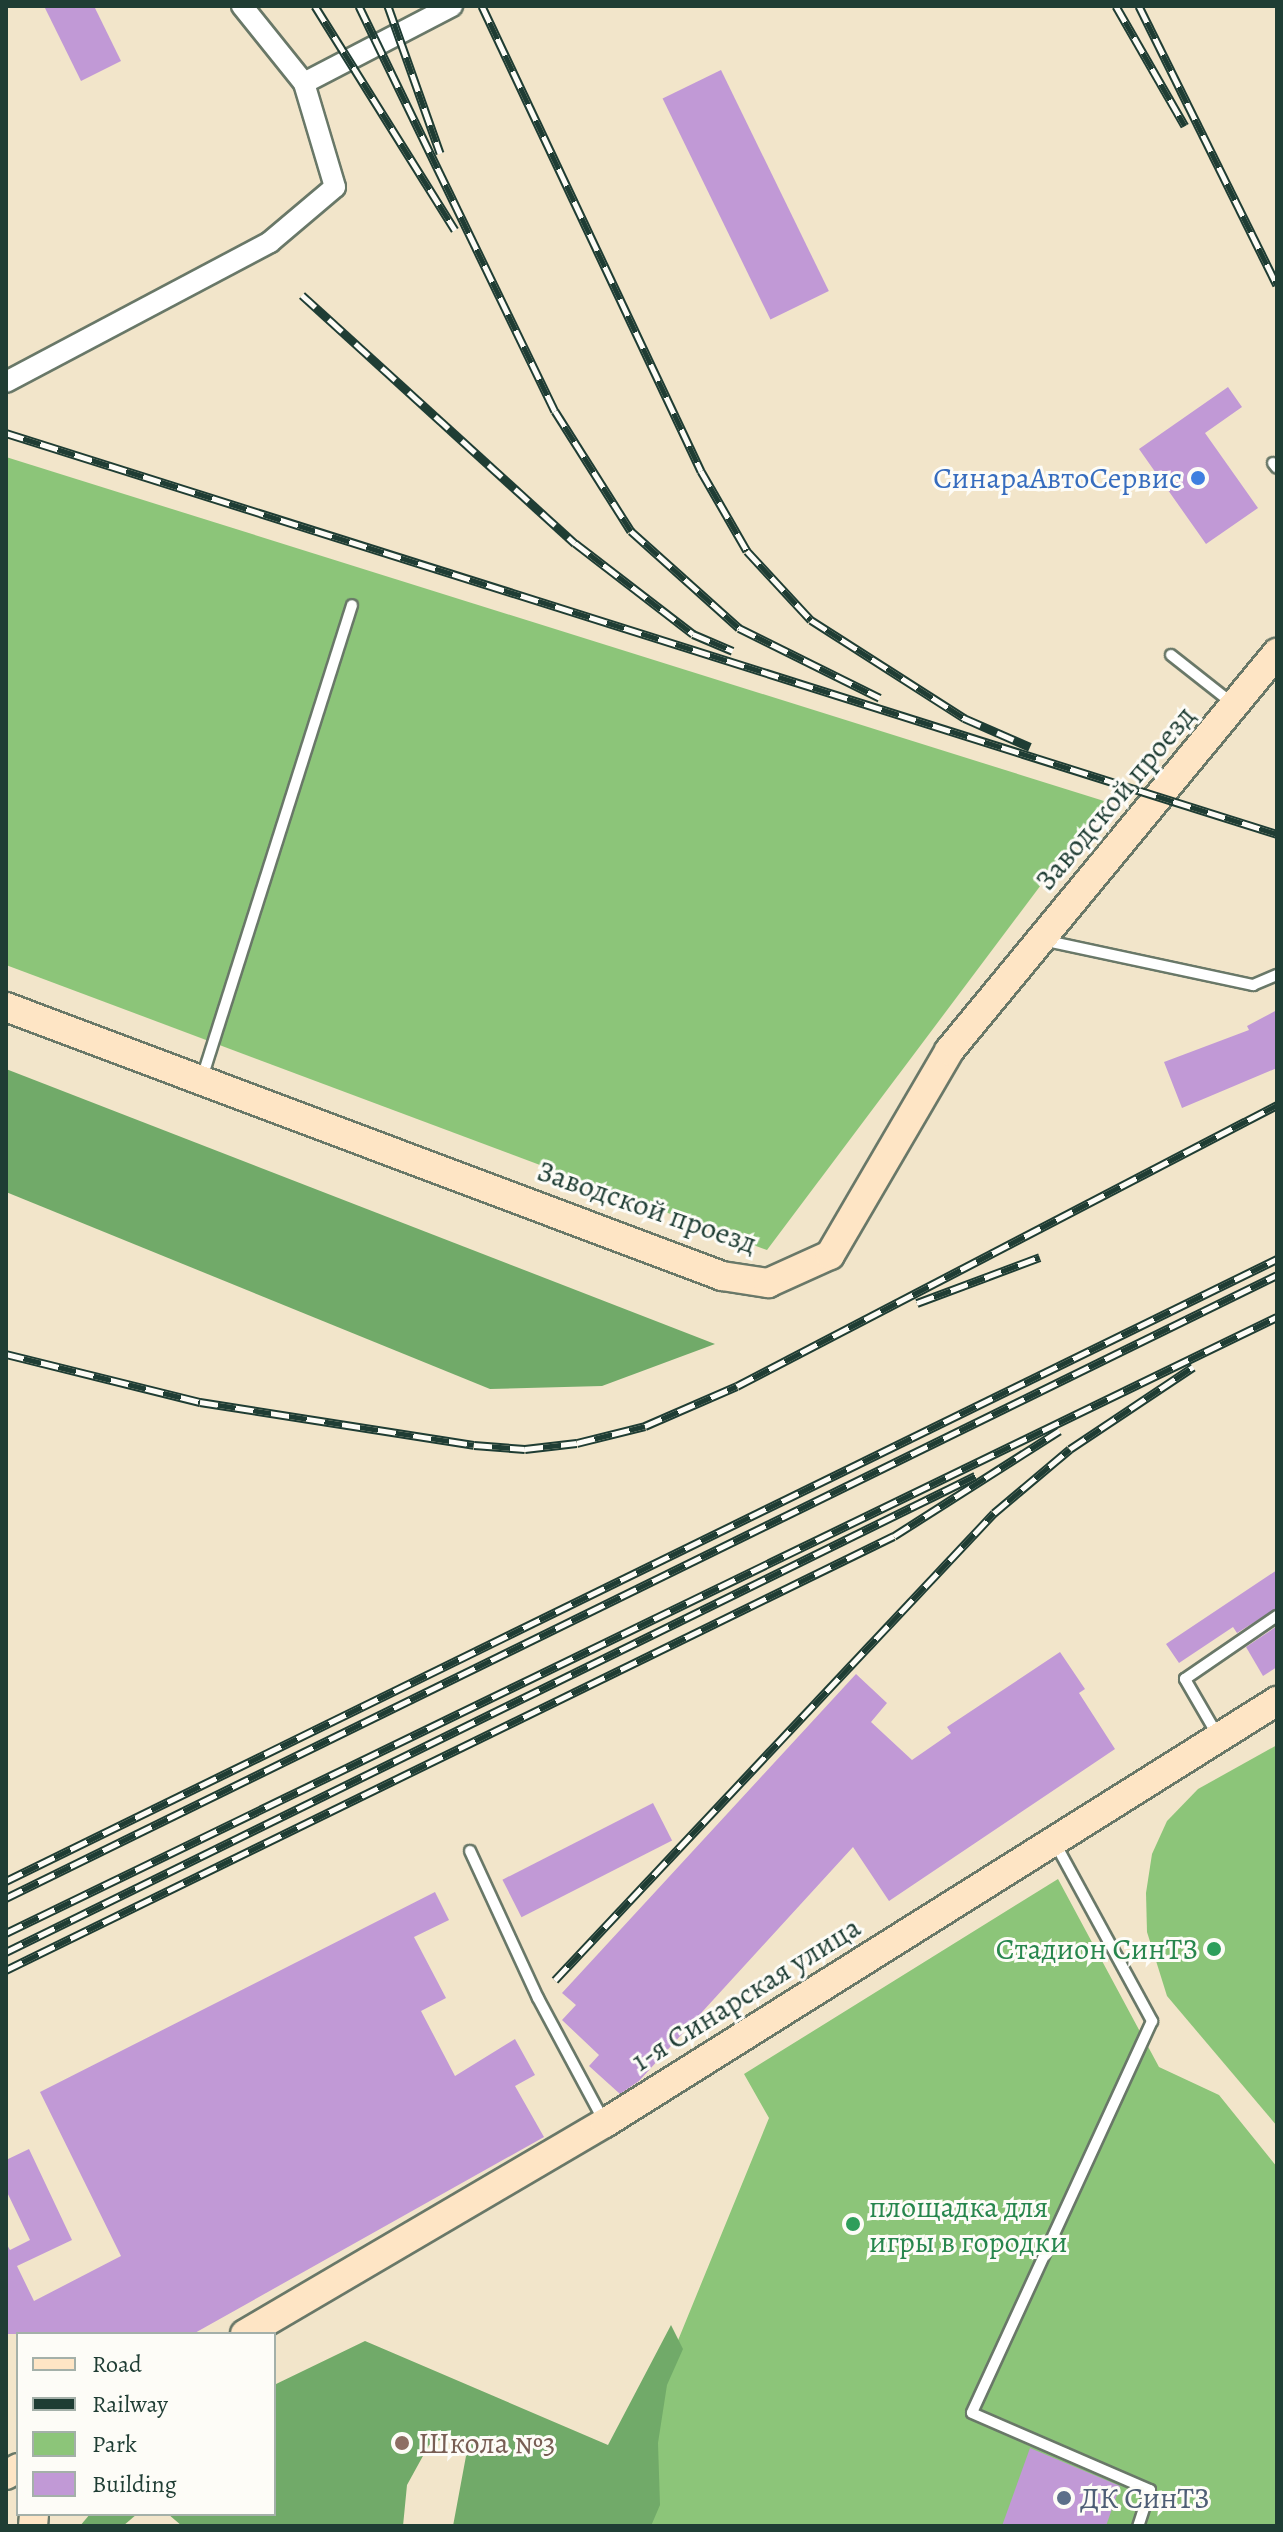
<!DOCTYPE html>
<meta charset="utf-8">
<style>
body{margin:0}
#map{position:relative;width:1283px;height:2532px;overflow:hidden;background:#f2e5ca;font-family:Alegreya,serif}
div>[style]{position:absolute}
[style*='--x']{left:calc(var(--x)*1px);top:calc(var(--y)*1px);width:calc(var(--w)*1px);rotate:calc(var(--a)*1deg)}
.green>*{inset:0;background:#8cc579}
.forest>*{inset:0;background:#71aa69}
.building>*{inset:0;background:#c199d6;transform-origin:0 0}
.roads{filter:drop-shadow(2px 0 #697868) drop-shadow(-2px 0 #697868) drop-shadow(0 2px #697868) drop-shadow(0 -2px #697868)}
.lane>*{height:10px;margin:-5px;padding:0 5px;transform-origin:5px;border-radius:5px;background:#fff}
.street>*{height:20px;margin:-10px;padding:0 10px;transform-origin:10px;border-radius:10px;background:#fff}
.secondary>*{height:28px;margin:-14px;padding:0 14px;transform-origin:14px;border-radius:14px;background:#fee5c5}
.rail>*{height:9px;margin-top:-4.5px;transform-origin:0;background:repeating-linear-gradient(90deg,#fdfcf7 0 18px,#1f3d34 0 36px);box-sizing:border-box;border-block:2px solid #1f3d34}
.dots>*{width:22px;height:22px;translate:-50% -50%;box-sizing:border-box;border:4px solid #fdfcf7;border-radius:50%}
span{translate:-50% -50%;white-space:nowrap;text-align:center;line-height:1.15;-webkit-text-stroke:6px #fdfcf7;paint-order:stroke}
.shop-label{font-size:30px;color:#366cbe}
.right{translate:-100% -50%;text-align:right}
.street-label{font-size:30px;color:#1f3d34}
.leisure-label{font-size:30px;color:#27864d}
.left{translate:0 -50%;text-align:left}
.education-label{font-size:30px;color:#785e54}
.service-label{font-size:30px;color:#4e5e75}
.frame{position:absolute;inset:0;border:8px solid #1f3d34;pointer-events:none}
.legend{position:absolute;left:16px;top:2332px;width:260px;height:184px;box-sizing:border-box;background:#fdfcf7;border:2px solid #a4b0a9;margin:0;padding:10px 14px;list-style:none;font-size:24px;color:#1f3d34}
.legend li{display:flex;align-items:center;gap:16px;height:40px}
.legend b{width:40px;border:2px solid #a4b0a9}
</style>
<div id="map">
<div class="green">
<div style="clip-path:polygon(6px 457px,1104px 801px,767px 1250px,6px 965px)"></div>
<div style="clip-path:polygon(1277px 1745px,1277px 2126px,1167px 1996px,1147px 1932px,1146px 1893px,1152px 1854px,1167px 1821px,1198px 1789px)"></div>
<div style="clip-path:polygon(1058px 1879px,1159px 2067px,1219px 2095px,1277px 2167px,1277px 2526px,602px 2526px,769px 2118px,744px 2074px)"></div>
</div>
<div class="forest">
<div style="clip-path:polygon(6px 1069px,715px 1344px,602px 1386px,490px 1389px,6px 1192px)"></div>
<div style="clip-path:polygon(671px 2325px,683px 2349px,667px 2385px,658px 2443px,660px 2505px,651px 2526px,453px 2526px,466px 2456px,451px 2435px,429px 2445px,407px 2485px,403px 2526px,182px 2526px,168px 2514px,274px 2514px,274px 2385px,365px 2341px,608px 2445px)"></div>
<div style="clip-path:polygon(90px 2514px,137px 2514px,123px 2526px,80px 2526px)"></div>
</div>
<div class="building">
<div style="clip-path:polygon(44px 6px,94px 6px,121px 61px,81px 81px)"></div>
<div style="left:721px;top:70px;width:246px;height:65px;rotate:64deg"></div>
<div style="clip-path:polygon(1228px 387px,1242px 407px,1205px 433px,1258px 508px,1206px 544px,1139px 449px)"></div>
<div style="clip-path:polygon(1277px 1010px,1277px 1068px,1182px 1108px,1164px 1062px,1249px 1030px,1247px 1026px)"></div>
<div style="clip-path:polygon(1277px 1570px,1277px 1608px,1237px 1633px,1233px 1627px,1179px 1663px,1166px 1644px)"></div>
<div style="clip-path:polygon(1277px 1626px,1277px 1667px,1263px 1676px,1246px 1647px)"></div>
<div style="clip-path:polygon(1060px 1652px,1085px 1689px,1079px 1693px,1115px 1749px,889px 1901px,853px 1847px,639px 2081px,620px 2094px,589px 2066px,599px 2055px,562px 2020px,576px 2005px,562px 1993px,856px 1674px,887px 1703px,871px 1722px,912px 1760px,951px 1733px,947px 1727px)"></div>
<div style="left:653px;top:1803px;width:42px;height:169px;rotate:63deg"></div>
<div style="clip-path:polygon(435px 1892px,449px 1920px,414px 1937px,446px 1998px,421px 2011px,455px 2076px,515px 2039px,535px 2075px,515px 2086px,544px 2137px,193px 2334px,6px 2334px,6px 2243px,10px 2250px,30px 2240px,6px 2190px,6px 2160px,29px 2149px,72px 2240px,17px 2266px,34px 2301px,121px 2256px,40px 2092px)"></div>
<div style="clip-path:polygon(1030px 2448px,1120px 2486px,1106px 2526px,1002px 2526px)"></div>
</div>
<div class="roads">
<div class="lane">
<div style="--x:1273;--y:463;--w:6;--a:51"></div>
<div style="--x:1171;--y:655;--w:78;--a:38.2"></div>
<div style="--x:1047;--y:941;--w:211;--a:12.1"></div>
<div style="--x:1253;--y:985;--w:26;--a:-23"></div>
<div style="--x:202;--y:1078;--w:496;--a:-72.4"></div>
<div style="--x:1218;--y:1736;--w:66;--a:-120.1"></div>
<div style="--x:1185;--y:1679;--w:112;--a:-34.4"></div>
<div style="--x:1055;--y:1843;--w:203;--a:61.4"></div>
<div style="--x:1152;--y:2021;--w:431;--a:114.7"></div>
<div style="--x:972;--y:2413;--w:194;--a:23.4"></div>
<div style="--x:1150;--y:2490;--w:38;--a:108"></div>
<div style="--x:470;--y:1851;--w:162;--a:65.2"></div>
<div style="--x:538;--y:1998;--w:140;--a:61.8"></div>
</div>
<div class="street">
<div style="--x:304;--y:83;--w:167;--a:-27.5"></div>
<div style="--x:6;--y:382;--w:299;--a:-27.9"></div>
<div style="--x:270;--y:242;--w:85;--a:-40.2"></div>
<div style="--x:335;--y:187;--w:109;--a:-106.6"></div>
<div style="--x:304;--y:83;--w:99;--a:-128.8"></div>
</div>
<div class="secondary">
<div style="--x:6;--y:1007;--w:765;--a:20.59"></div>
<div style="--x:722;--y:1276;--w:47;--a:8.7"></div>
<div style="--x:768;--y:1283;--w:68;--a:-24.3"></div>
<div style="--x:830;--y:1255;--w:236;--a:-59.7"></div>
<div style="--x:949;--y:1051;--w:516;--a:-50.51"></div>
<div style="--x:245;--y:2334;--w:417;--a:-30.4"></div>
<div style="--x:605;--y:2123;--w:794;--a:-32.13"></div>
<div style="--x:6;--y:2475;--w:14;--a:-30"></div>
<div style="--x:33;--y:2526;--w:12;--a:-85"></div>
</div>
</div>
<div class="rail">
<div style="--x:315;--y:6;--w:264;--a:58"></div>
<div style="--x:359;--y:6;--w:450;--a:64.2"></div>
<div style="--x:555;--y:411;--w:142;--a:57.7"></div>
<div style="--x:631;--y:531;--w:145;--a:41.9"></div>
<div style="--x:739;--y:628;--w:157;--a:26.4"></div>
<div style="--x:388;--y:6;--w:156;--a:70.5"></div>
<div style="--x:482;--y:6;--w:514;--a:64.78"></div>
<div style="--x:701;--y:471;--w:92;--a:60.1"></div>
<div style="--x:747;--y:551;--w:94;--a:47.2"></div>
<div style="--x:811;--y:620;--w:182;--a:32.6"></div>
<div style="--x:964;--y:718;--w:72;--a:23.7"></div>
<div style="--x:1116;--y:6;--w:138;--a:60.1"></div>
<div style="--x:1139;--y:6;--w:311;--a:63.7"></div>
<div style="--x:302;--y:295;--w:369;--a:42.3"></div>
<div style="--x:575;--y:543;--w:149;--a:37.6"></div>
<div style="--x:693;--y:634;--w:43;--a:23"></div>
<div style="--x:6;--y:433;--w:1333;--a:17.51"></div>
<div style="--x:917;--y:1303;--w:131;--a:-20.5"></div>
<div style="--x:6;--y:1354;--w:200;--a:13.9"></div>
<div style="--x:200;--y:1402;--w:277;--a:8.9"></div>
<div style="--x:474;--y:1445;--w:51;--a:4.5"></div>
<div style="--x:525;--y:1449;--w:52;--a:-6.6"></div>
<div style="--x:577;--y:1443;--w:70;--a:-14"></div>
<div style="--x:645;--y:1426;--w:100;--a:-23.5"></div>
<div style="--x:737;--y:1386;--w:609;--a:-27.49"></div>
<div style="--x:6;--y:1881;--w:1415;--a:-26.08"></div>
<div style="--x:6;--y:1898;--w:1415;--a:-26.11"></div>
<div style="--x:6;--y:1933;--w:1412;--a:-25.86"></div>
<div style="--x:6;--y:1952;--w:1080;--a:-26.16"></div>
<div style="--x:6;--y:1970;--w:988;--a:-26.05"></div>
<div style="--x:894;--y:1536;--w:196;--a:-32.5"></div>
<div style="--x:555;--y:1980;--w:641;--a:-46.77"></div>
<div style="--x:994;--y:1513;--w:99;--a:-40.1"></div>
<div style="--x:1070;--y:1449;--w:148;--a:-33.7"></div>
</div>
<div class="dots">
<div style="left:1198px;top:478px;background:#3f7fe0"></div>
<div style="left:1214px;top:1949px;background:#2e9e5b"></div>
<div style="left:853px;top:2224px;background:#2e9e5b"></div>
<div style="left:402px;top:2443px;background:#8d6e63"></div>
<div style="left:1064px;top:2498px;background:#5c6f8a"></div>
</div>
<div class="shop-label">
<span class="right" style="left:1182px;top:478px">СинараАвтоСервис</span>
</div>
<div class="street-label">
<span style="left:1115px;top:798px;rotate:-50deg">Заводской проезд</span>
<span style="left:647px;top:1207px;rotate:19deg">Заводской проезд</span>
<span style="left:746px;top:1994px;rotate:-32deg">1-я Синарская улица</span>
</div>
<div class="leisure-label">
<span class="right" style="left:1198px;top:1949px">Стадион СинТЗ</span>
<span class="left" style="left:869px;top:2224px">площадка для<br>игры в городки</span>
</div>
<div class="education-label">
<span class="left" style="left:418px;top:2443px">Школа №3</span>
</div>
<div class="service-label">
<span class="left" style="left:1080px;top:2498px">ДК СинТЗ</span>
</div>
<div class="frame"></div>
<ul class="legend">
<li><b style="height:10px;background:#fee5c5"></b>Road</li>
<li><b style="height:10px;background:#1f3d34"></b>Railway</li>
<li><b style="height:22px;background:#8cc579"></b>Park</li>
<li><b style="height:22px;background:#c199d6"></b>Building</li>
</ul>
</div>
